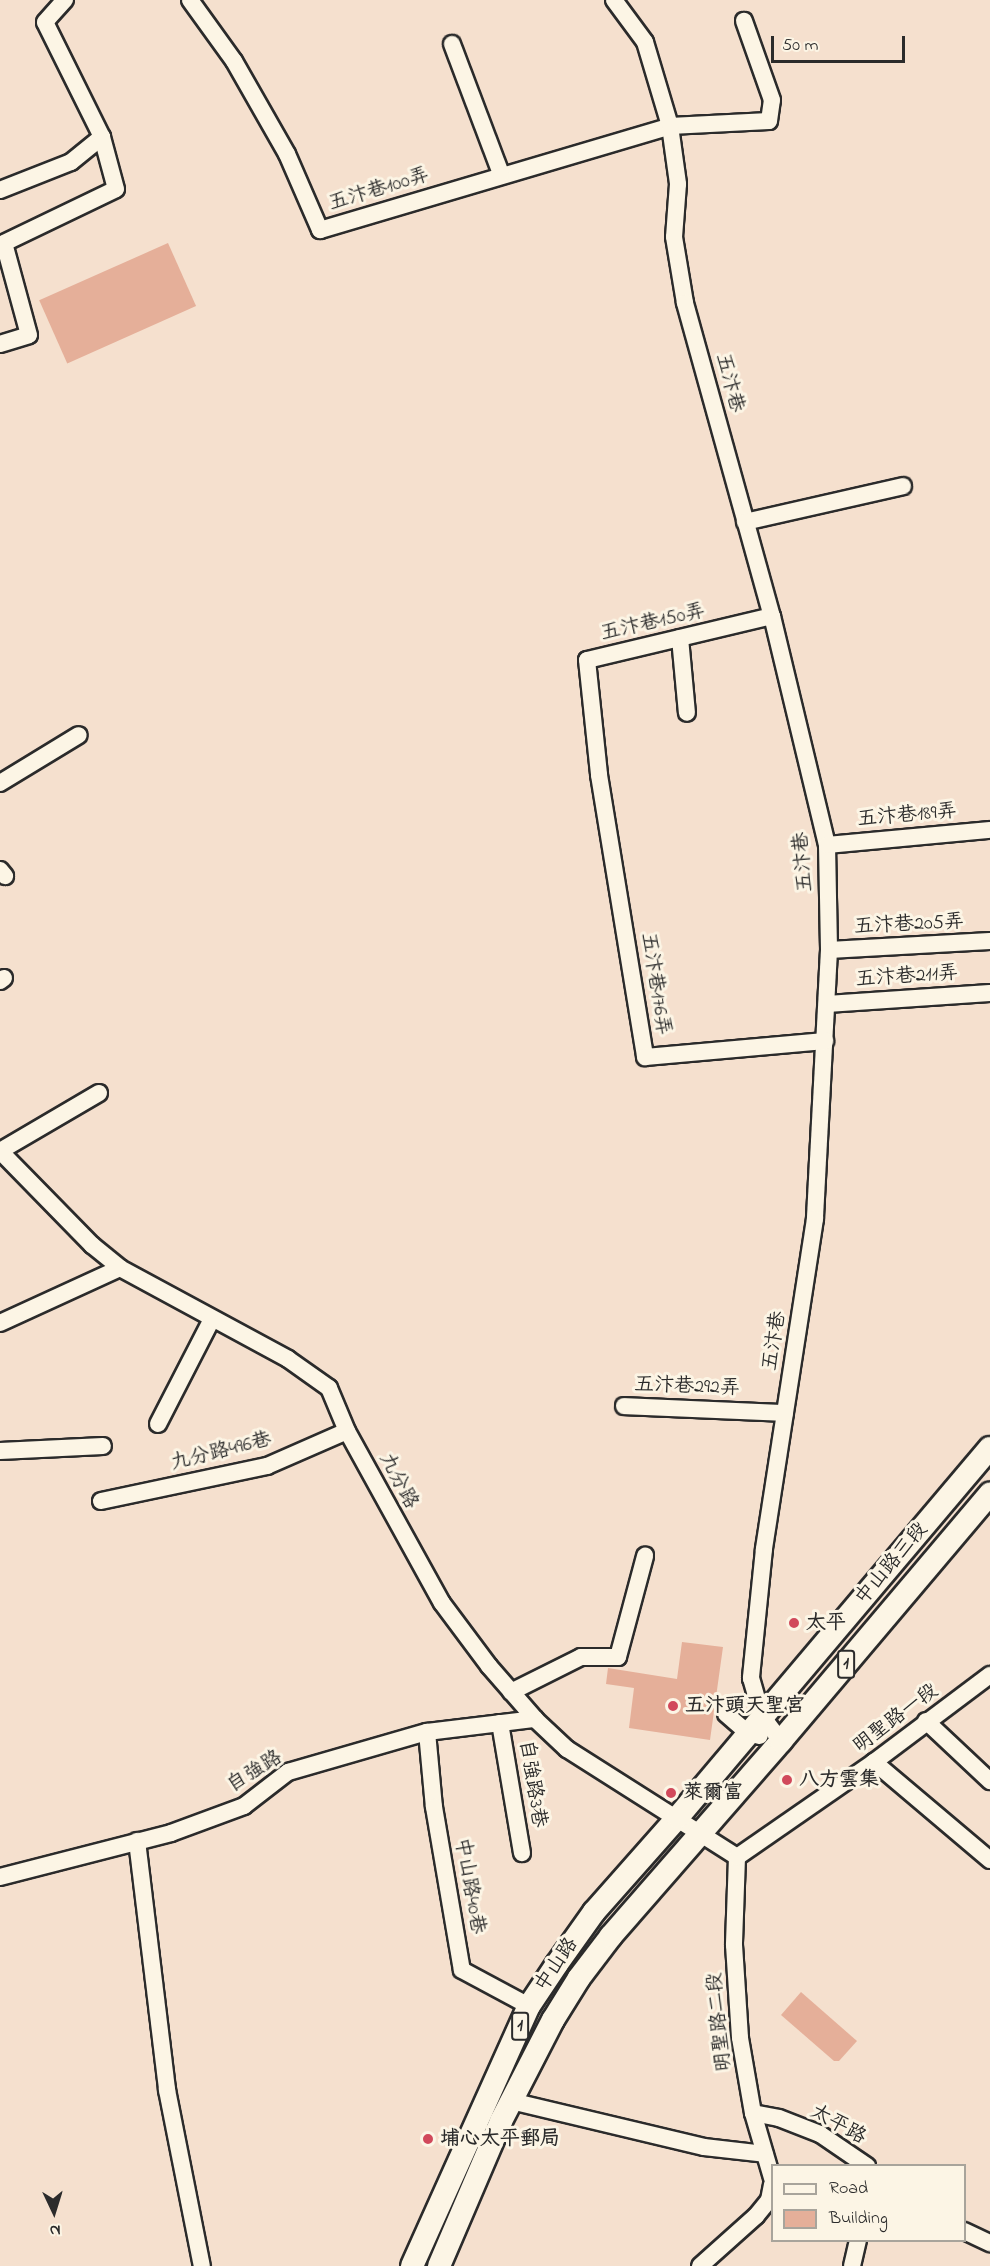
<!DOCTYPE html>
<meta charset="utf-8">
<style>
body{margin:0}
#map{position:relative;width:990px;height:2266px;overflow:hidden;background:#f5e0ce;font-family:"Indie Flower","LXGW WenKai TC",sans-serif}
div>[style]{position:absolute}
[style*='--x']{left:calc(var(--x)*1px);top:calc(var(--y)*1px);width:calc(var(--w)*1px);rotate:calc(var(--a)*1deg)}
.building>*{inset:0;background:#e5af99;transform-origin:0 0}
.roads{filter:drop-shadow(2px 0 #2b2b2b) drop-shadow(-2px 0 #2b2b2b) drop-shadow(0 2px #2b2b2b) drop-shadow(0 -2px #2b2b2b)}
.minor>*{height:16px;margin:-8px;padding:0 8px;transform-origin:8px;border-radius:8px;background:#fcf5e5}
.major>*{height:22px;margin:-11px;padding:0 11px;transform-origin:11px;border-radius:11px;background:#fcf5e5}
.dots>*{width:16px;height:16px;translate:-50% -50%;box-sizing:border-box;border:3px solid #fcf5e5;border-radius:50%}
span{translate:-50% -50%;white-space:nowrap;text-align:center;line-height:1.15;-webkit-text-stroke:6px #fcf5e5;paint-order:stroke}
.shield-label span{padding:2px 4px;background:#fcf5e5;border:2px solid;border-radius:4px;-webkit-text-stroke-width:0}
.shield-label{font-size:18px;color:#2b2b2b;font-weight:700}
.street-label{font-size:20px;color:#2b2b2b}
.poi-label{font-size:20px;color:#2b2b2b;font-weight:700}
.left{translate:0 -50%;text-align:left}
.legend{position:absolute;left:771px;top:2164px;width:195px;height:78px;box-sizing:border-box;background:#fcf5e5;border:2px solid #a8a49b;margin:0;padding:8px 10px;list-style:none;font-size:18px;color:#2b2b2b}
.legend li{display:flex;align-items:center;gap:12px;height:30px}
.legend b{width:30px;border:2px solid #a8a49b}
.north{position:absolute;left:24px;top:2182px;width:60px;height:60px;-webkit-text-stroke:4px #fcf5e5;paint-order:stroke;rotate:176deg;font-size:16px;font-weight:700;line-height:24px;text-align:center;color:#2b2b2b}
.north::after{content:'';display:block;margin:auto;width:21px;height:27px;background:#2b2b2b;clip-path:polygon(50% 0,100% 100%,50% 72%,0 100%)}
.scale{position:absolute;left:771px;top:36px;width:134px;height:27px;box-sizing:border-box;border:3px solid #2b2b2b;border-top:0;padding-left:8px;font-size:18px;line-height:21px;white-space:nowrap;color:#2b2b2b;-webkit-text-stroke:4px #fcf5e5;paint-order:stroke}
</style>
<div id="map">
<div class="building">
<div style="left:168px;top:243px;width:69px;height:141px;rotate:66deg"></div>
<div style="clip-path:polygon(682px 1642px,723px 1647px,710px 1740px,629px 1728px,634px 1688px,606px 1684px,608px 1668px,677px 1679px)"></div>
<div style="clip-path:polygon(801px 1992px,857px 2041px,839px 2061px,834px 2061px,781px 2015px)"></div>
</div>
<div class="roads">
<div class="minor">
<div style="--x:190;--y:0;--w:75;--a:54.2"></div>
<div style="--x:234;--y:61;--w:107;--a:60.3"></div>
<div style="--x:287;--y:154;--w:83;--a:66.5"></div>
<div style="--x:320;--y:230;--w:365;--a:-16.5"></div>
<div style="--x:670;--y:126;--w:99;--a:-2.9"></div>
<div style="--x:769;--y:121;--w:21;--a:-82"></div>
<div style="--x:772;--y:100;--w:84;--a:-109.5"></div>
<div style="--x:614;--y:0;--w:52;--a:53.6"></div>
<div style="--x:645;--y:42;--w:88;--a:73.4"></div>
<div style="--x:670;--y:126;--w:59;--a:82.1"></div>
<div style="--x:678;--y:184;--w:53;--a:94.3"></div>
<div style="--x:674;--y:237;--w:67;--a:80.5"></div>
<div style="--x:685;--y:303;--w:325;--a:74.5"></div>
<div style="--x:772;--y:616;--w:236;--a:76.5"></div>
<div style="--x:827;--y:845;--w:105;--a:88.9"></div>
<div style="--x:829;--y:950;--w:269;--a:93"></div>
<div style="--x:815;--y:1219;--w:334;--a:98.8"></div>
<div style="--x:764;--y:1549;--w:130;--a:95.8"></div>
<div style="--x:751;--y:1678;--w:40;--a:74"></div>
<div style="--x:762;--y:1716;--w:31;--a:53"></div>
<div style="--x:452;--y:44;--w:139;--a:69.3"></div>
<div style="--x:0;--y:190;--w:76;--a:-21.5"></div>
<div style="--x:71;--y:162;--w:40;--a:-39"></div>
<div style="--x:0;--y:344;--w:30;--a:-17"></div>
<div style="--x:29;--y:335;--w:95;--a:-105.2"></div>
<div style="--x:4;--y:243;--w:124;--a:-25.7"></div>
<div style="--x:116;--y:189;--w:54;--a:-105.1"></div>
<div style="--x:102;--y:137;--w:128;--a:-116.4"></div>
<div style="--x:45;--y:22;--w:30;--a:-48"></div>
<div style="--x:745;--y:522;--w:162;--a:-12.8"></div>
<div style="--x:772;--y:616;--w:190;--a:166.6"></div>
<div style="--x:587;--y:660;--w:116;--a:84"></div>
<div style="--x:599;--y:775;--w:286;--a:80.7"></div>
<div style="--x:645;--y:1057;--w:181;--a:-5.1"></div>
<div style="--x:680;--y:638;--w:75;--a:84.7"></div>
<div style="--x:0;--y:783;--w:92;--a:-31.3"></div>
<div style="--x:827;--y:845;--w:164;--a:-5.3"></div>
<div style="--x:0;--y:870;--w:8;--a:50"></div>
<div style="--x:829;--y:950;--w:161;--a:-3.2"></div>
<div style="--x:0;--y:981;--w:5;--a:-37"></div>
<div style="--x:827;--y:1004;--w:163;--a:-3.9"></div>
<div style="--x:99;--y:1093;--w:115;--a:149.6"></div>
<div style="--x:0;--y:1151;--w:132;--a:45.6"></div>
<div style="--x:92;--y:1245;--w:36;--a:39"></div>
<div style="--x:120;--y:1268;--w:191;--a:28.4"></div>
<div style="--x:288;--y:1359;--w:50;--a:35.3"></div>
<div style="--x:329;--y:1388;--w:47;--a:67.3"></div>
<div style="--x:347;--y:1431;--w:196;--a:61.1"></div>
<div style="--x:442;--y:1603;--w:79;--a:53.3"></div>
<div style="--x:489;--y:1666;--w:70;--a:49"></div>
<div style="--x:535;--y:1719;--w:44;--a:43.2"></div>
<div style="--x:567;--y:1749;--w:201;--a:32.4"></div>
<div style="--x:0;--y:1323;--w:132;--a:-24.6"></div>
<div style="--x:624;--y:1406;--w:161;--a:2.5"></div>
<div style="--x:158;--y:1424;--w:118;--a:-62.8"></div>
<div style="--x:0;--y:1451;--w:103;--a:-2.8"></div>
<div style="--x:101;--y:1501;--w:170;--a:-11.9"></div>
<div style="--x:267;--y:1466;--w:87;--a:-23.6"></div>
<div style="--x:511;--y:1692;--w:78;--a:-26.6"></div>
<div style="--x:581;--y:1657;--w:37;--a:0"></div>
<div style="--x:618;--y:1657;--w:105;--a:-75"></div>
<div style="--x:726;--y:1714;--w:29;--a:41"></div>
<div style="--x:748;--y:1733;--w:12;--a:14"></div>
<div style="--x:926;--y:1721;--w:88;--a:43.2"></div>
<div style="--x:500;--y:1723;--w:132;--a:80.4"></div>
<div style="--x:427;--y:1732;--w:75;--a:84.7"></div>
<div style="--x:434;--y:1807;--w:165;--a:80.3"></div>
<div style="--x:462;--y:1970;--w:76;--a:28.2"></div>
<div style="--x:874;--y:1762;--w:152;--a:40.2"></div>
<div style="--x:137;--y:1841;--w:251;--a:83.1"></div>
<div style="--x:167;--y:2090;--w:179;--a:78.8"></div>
<div style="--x:737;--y:1857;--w:88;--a:92"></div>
<div style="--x:734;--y:1945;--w:93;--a:86.3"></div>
<div style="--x:740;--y:2038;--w:76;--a:80.2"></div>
<div style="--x:753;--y:2113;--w:68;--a:73.7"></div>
<div style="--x:737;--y:1857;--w:167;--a:-34.7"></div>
<div style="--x:874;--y:1762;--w:145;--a:-36.9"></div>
<div style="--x:0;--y:1877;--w:177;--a:-14.4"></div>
<div style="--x:171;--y:1833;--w:78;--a:-20.3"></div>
<div style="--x:244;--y:1806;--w:56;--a:-37.7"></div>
<div style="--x:288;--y:1772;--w:145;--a:-16.1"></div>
<div style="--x:427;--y:1732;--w:109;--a:-6.9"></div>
<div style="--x:511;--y:2101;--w:198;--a:13.4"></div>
<div style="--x:704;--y:2147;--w:61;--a:6.5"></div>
<div style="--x:753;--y:2113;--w:26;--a:11"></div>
<div style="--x:779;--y:2118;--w:44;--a:21.3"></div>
<div style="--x:820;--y:2134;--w:57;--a:34.2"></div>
<div style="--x:964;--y:2231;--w:29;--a:25"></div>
<div style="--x:700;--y:2266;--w:75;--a:-41.8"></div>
<div style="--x:756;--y:2216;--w:21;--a:-51"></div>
<div style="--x:769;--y:2200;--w:16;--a:-79"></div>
<div style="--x:852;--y:2266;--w:27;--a:-77"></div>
</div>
<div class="major">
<div style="--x:412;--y:2266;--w:285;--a:-65.8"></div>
<div style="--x:529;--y:2006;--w:50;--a:-56.3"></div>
<div style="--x:557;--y:1964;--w:64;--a:-54.6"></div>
<div style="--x:594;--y:1912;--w:127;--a:-48.5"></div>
<div style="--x:678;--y:1817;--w:483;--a:-49.8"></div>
<div style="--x:439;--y:2266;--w:158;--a:-66.8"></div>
<div style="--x:501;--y:2121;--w:114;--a:-62.8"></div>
<div style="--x:553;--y:2020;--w:49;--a:-58.2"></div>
<div style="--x:579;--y:1978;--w:53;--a:-52.7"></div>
<div style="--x:611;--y:1936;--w:259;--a:-48.9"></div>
<div style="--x:781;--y:1741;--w:324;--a:-49.8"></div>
</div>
</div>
<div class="dots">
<div style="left:794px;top:1623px;background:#d1495b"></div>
<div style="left:673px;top:1706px;background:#d1495b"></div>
<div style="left:787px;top:1780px;background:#d1495b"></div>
<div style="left:671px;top:1793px;background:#d1495b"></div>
<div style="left:428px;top:2139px;background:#d1495b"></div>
</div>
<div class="shield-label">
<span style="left:846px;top:1664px">1</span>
<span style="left:520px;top:2026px">1</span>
</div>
<div class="street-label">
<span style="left:379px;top:190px;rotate:-17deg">五汴巷100弄</span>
<span style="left:729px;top:383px;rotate:75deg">五汴巷</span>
<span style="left:653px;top:623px;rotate:-13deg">五汴巷150弄</span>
<span style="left:907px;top:816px;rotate:-5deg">五汴巷189弄</span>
<span style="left:804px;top:862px;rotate:-95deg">五汴巷</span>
<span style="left:909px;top:925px;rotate:-3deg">五汴巷205弄</span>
<span style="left:907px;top:977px;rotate:-4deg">五汴巷211弄</span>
<span style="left:655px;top:984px;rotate:81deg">五汴巷176弄</span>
<span style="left:775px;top:1341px;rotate:-81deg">五汴巷</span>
<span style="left:687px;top:1387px;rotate:2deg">五汴巷292弄</span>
<span style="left:221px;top:1452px;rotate:-14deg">九分路496巷</span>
<span style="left:398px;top:1481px;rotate:62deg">九分路</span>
<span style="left:892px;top:1564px;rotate:-50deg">中山路三段</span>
<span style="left:896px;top:1719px;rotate:-37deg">明聖路一段</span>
<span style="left:255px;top:1772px;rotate:-32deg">自強路</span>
<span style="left:532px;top:1784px;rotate:81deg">自強路3巷</span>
<span style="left:469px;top:1886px;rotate:80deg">中山路40巷</span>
<span style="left:557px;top:1965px;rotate:-56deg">中山路</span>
<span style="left:720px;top:2022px;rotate:-96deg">明聖路二段</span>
<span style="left:838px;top:2125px;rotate:29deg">太平路</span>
</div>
<div class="poi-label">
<span class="left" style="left:806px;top:1623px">太平</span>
<span class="left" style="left:685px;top:1706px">五汴頭天聖宮</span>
<span class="left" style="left:799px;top:1780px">八方雲集</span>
<span class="left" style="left:683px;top:1793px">萊爾富</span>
<span class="left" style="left:440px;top:2139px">埔心太平郵局</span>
</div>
<ul class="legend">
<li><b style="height:8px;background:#fcf5e5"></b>Road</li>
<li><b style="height:16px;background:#e5af99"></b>Building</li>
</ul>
<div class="north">N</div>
<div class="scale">50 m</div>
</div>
